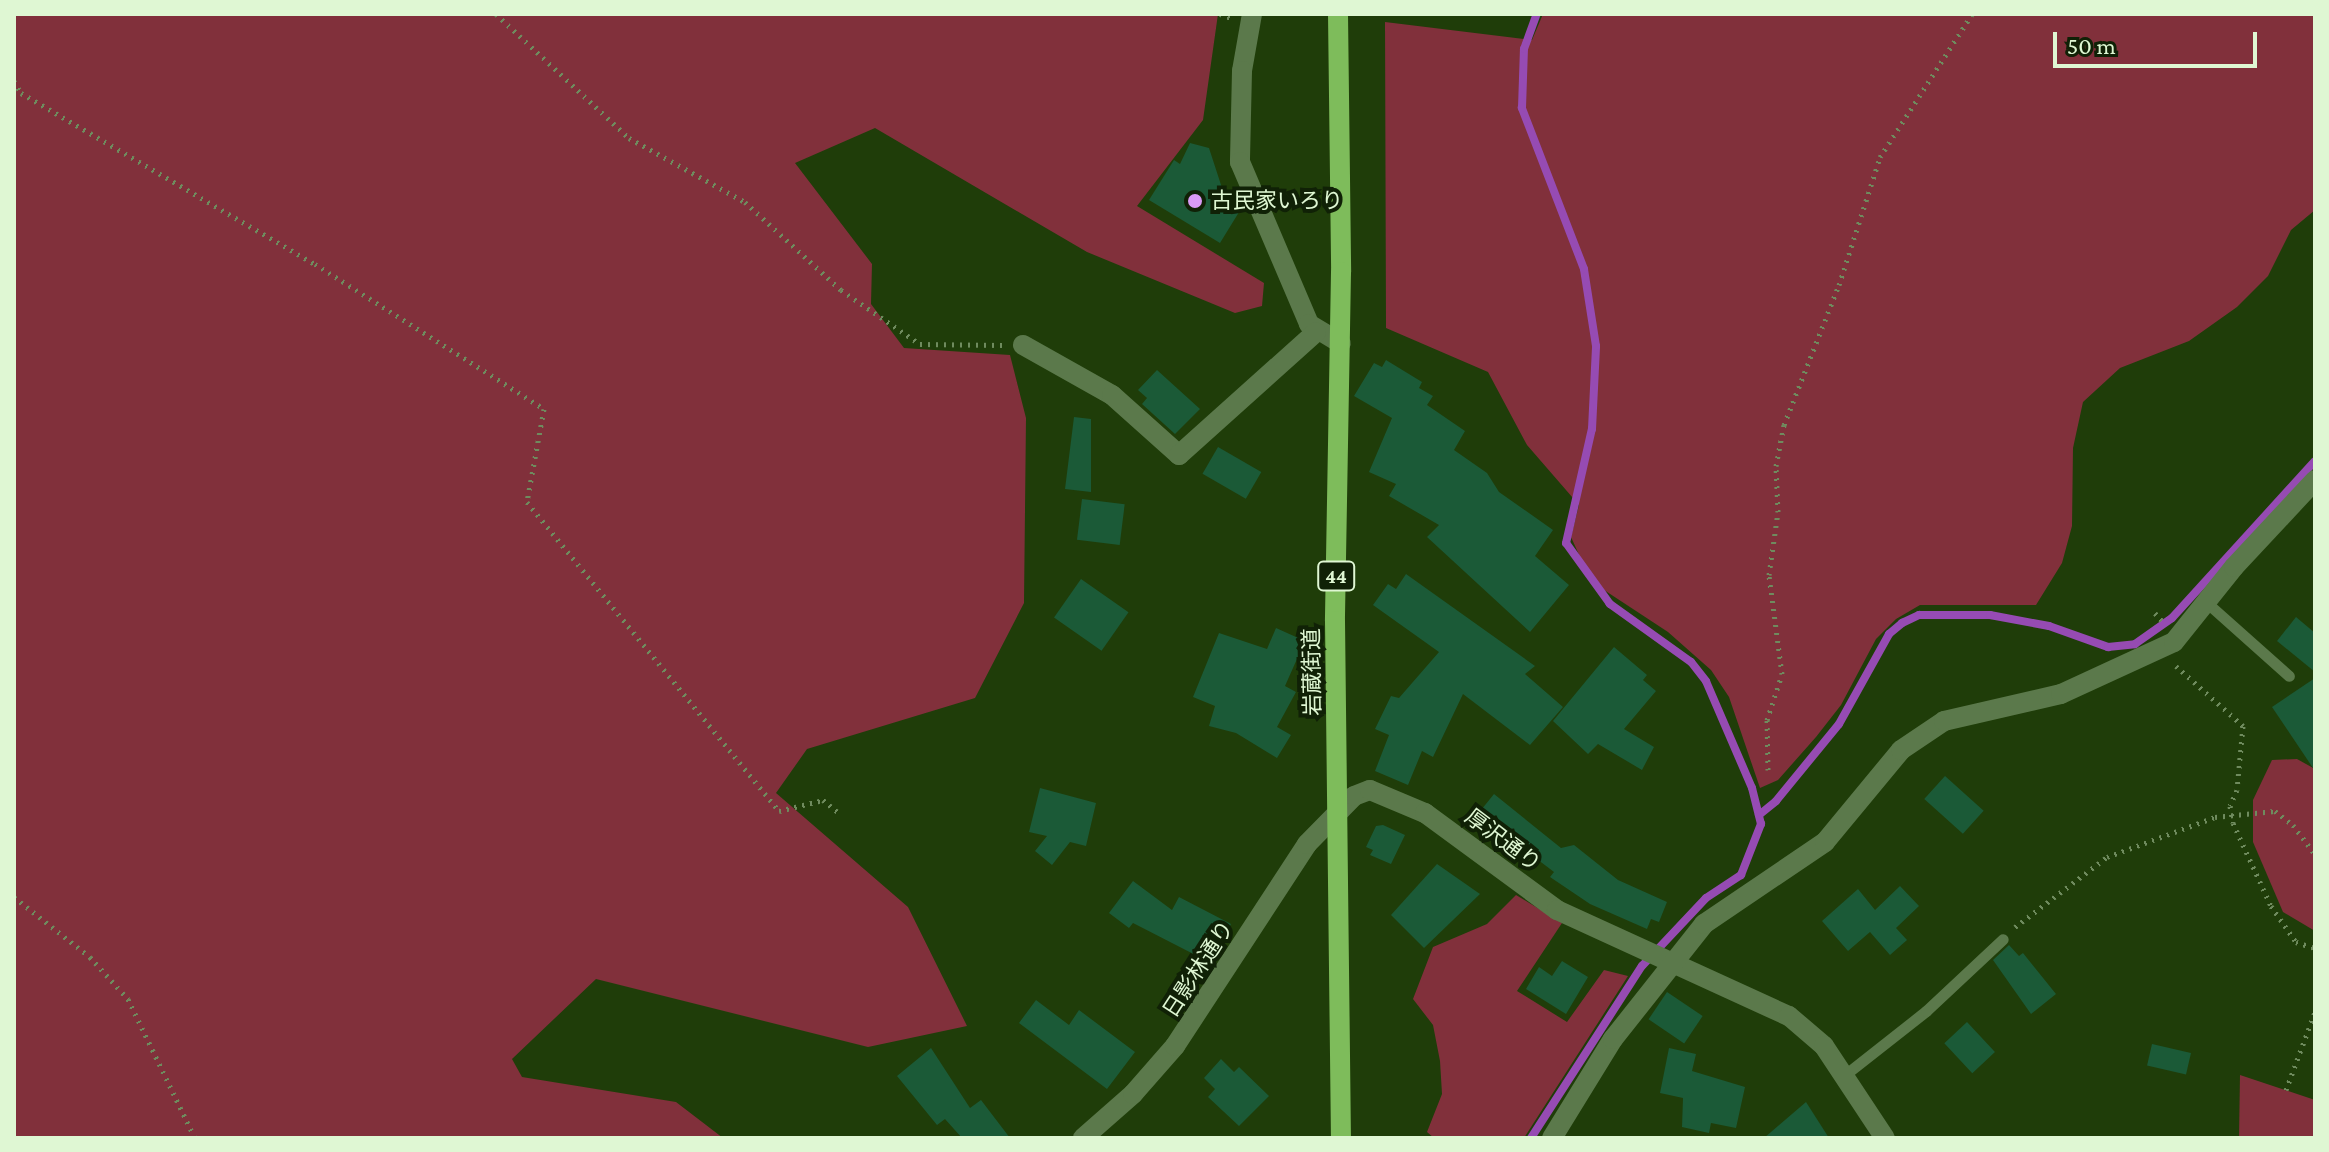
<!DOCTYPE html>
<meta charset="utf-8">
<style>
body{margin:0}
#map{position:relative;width:2329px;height:1152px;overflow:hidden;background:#1f3d09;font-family:"Crimson Pro","Noto Sans JP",serif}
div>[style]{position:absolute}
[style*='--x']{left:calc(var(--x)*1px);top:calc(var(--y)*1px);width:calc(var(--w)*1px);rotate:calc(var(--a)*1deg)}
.green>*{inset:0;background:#81303b}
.stream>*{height:8px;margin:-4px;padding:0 4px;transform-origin:4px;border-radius:4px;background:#964bb3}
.building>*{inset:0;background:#1b5a37;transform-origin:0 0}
.path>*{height:5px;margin-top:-2.5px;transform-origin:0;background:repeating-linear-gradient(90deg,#6f8b5e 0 2px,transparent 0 8px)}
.service>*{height:11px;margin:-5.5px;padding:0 5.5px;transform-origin:5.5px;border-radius:5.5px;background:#5b794b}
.minor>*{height:20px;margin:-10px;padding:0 10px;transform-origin:10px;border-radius:10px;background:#5b794b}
.primary>*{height:20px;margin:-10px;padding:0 10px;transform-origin:10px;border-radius:10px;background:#7ebc5b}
.dots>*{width:22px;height:22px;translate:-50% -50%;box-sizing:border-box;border:4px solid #102106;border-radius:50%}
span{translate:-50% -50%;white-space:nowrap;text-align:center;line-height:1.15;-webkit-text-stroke:8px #102106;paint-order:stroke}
.shield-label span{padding:2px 6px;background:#102106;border:2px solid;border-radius:6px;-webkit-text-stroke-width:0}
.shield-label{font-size:20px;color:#dff7d3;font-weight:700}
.poi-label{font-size:22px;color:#dff7d3}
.left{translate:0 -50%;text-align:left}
.street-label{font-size:22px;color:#dff7d3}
.frame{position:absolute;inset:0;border:16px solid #dff7d3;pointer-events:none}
.scale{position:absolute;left:2053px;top:32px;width:204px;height:36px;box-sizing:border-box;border:4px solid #dff7d3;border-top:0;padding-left:10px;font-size:24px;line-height:28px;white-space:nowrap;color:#dff7d3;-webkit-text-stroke:6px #102106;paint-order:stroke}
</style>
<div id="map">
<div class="green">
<div style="clip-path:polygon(14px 14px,1218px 14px,1203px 120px,1137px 206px,1264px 283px,1262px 306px,1235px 313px,1087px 252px,875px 128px,795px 163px,872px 264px,871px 304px,904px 348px,1010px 355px,1026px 418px,1024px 603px,975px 698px,807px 749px,776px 793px,908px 907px,967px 1026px,868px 1047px,596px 979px,512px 1059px,522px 1077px,676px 1102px,723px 1138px,14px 1138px)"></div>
<div style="clip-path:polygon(1543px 14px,2315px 14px,2315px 210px,2291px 230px,2268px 276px,2237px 307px,2189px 341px,2120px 368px,2083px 402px,2073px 448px,2072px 526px,2062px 563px,2036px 605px,1920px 605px,1896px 619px,1876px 639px,1841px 705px,1816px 737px,1778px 780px,1760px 788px,1729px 697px,1711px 670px,1668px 632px,1601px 588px,1585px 568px,1571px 537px,1579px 505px,1527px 445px,1488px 372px,1386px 328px,1385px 22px,1532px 40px)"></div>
<div style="clip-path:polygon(2297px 759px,2315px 769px,2315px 931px,2283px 912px,2253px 842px,2253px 800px,2272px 760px)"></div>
<div style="clip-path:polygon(1516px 895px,1562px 923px,1517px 991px,1567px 1022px,1604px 970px,1628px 976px,1524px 1138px,1434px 1138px,1427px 1132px,1442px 1094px,1440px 1061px,1433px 1025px,1413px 999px,1433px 947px,1487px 924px)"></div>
<div style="clip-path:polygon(2240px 1075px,2315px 1100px,2315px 1138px,2239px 1138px)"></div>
</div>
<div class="stream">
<div style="--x:1759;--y:815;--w:22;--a:-39"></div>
<div style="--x:1776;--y:801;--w:99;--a:-50.7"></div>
<div style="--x:1839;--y:724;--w:103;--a:-60.9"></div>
<div style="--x:1889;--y:634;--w:17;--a:-40"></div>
<div style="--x:1902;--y:623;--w:19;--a:-25"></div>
<div style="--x:1919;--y:615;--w:71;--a:0"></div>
<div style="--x:1990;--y:615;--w:60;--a:10.6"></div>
<div style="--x:2049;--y:626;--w:63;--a:19.6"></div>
<div style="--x:2108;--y:647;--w:27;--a:-6"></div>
<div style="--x:2135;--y:644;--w:45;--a:-35.1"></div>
<div style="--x:2172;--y:618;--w:212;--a:-47.7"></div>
<div style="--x:1531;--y:1138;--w:205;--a:-57.2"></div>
<div style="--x:1642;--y:966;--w:93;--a:-46.7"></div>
<div style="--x:1706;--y:898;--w:42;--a:-33.3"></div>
<div style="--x:1741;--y:875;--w:55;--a:-68.6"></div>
<div style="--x:1761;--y:824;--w:37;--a:-104"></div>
<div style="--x:1752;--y:788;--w:116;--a:-113.3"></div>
<div style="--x:1706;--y:681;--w:24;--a:-128"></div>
<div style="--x:1691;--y:662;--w:100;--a:-144.4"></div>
<div style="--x:1610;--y:604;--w:75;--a:-125.8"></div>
<div style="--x:1566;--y:543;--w:117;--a:-77.2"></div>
<div style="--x:1592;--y:429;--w:83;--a:-87.2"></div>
<div style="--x:1596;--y:346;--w:78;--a:-98.9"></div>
<div style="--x:1584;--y:269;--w:173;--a:-111.1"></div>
<div style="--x:1522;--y:108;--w:59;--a:-88.1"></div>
<div style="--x:1524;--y:49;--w:37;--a:-70"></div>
</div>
<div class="building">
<div style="clip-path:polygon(1190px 143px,1209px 148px,1223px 191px,1244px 204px,1220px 243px,1149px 200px,1174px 160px,1180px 164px)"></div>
<div style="clip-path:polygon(1386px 360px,1422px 382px,1419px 388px,1433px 396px,1427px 405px,1465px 431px,1454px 450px,1487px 473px,1499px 492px,1553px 530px,1535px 556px,1569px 585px,1530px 632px,1427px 537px,1439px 525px,1389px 496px,1396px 484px,1369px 472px,1392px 418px,1354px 396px,1374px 363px,1382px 367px)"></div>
<div style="clip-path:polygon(1157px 370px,1200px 409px,1175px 434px,1142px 404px,1147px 398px,1138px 390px)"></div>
<div style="clip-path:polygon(1074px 417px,1091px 419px,1091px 492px,1065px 489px)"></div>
<div style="left:1218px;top:447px;width:50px;height:31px;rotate:30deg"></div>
<div style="left:1082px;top:499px;width:43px;height:41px;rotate:7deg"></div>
<div style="clip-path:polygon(1406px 574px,1535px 666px,1525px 674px,1563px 707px,1530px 745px,1463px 694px,1433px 757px,1422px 751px,1408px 785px,1375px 771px,1389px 735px,1375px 729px,1391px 696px,1399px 698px,1439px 652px,1373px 605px,1388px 584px,1396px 589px)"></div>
<div style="left:1081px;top:579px;width:58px;height:47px;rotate:35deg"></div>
<div style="clip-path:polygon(2296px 617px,2315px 633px,2315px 672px,2277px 641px)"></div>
<div style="clip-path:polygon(1276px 628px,1305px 641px,1285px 686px,1296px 692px,1277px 727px,1291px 735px,1277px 758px,1236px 733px,1209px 726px,1215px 706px,1193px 697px,1219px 633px,1267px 649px)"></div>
<div style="clip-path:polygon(1614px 647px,1647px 675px,1643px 680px,1656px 691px,1624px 729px,1654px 747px,1642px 770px,1598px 744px,1588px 754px,1553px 721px)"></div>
<div style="clip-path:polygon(2315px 678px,2315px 771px,2272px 707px)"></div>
<div style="left:1945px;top:776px;width:52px;height:31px;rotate:42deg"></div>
<div style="clip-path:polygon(1040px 788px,1096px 803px,1086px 846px,1070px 842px,1052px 865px,1035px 851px,1047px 836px,1029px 832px)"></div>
<div style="clip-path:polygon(1494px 794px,1561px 848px,1574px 845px,1618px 880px,1667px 902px,1659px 922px,1651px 919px,1647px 929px,1590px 904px,1550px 877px,1554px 872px,1517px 844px,1508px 848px,1473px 820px)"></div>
<div style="clip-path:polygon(1383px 825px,1405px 835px,1391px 864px,1370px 855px,1373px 850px,1366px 847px,1376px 826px)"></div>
<div style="clip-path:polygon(1437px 864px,1480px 894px,1424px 948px,1391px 915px)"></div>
<div style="clip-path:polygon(1133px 881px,1172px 910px,1179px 897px,1231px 924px,1211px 963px,1133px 923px,1129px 928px,1109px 913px)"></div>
<div style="clip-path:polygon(1900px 886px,1919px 906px,1896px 928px,1907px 940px,1890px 955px,1870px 932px,1848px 951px,1822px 921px,1858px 889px,1875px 910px)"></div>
<div style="clip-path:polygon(2009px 945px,2019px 956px,2023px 953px,2056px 994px,2031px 1014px,1993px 960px)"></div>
<div style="clip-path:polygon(1562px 961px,1588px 977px,1566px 1014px,1526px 989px,1539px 967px,1552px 976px)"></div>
<div style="left:1667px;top:992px;width:43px;height:33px;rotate:34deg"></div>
<div style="clip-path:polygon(1036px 1000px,1069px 1025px,1079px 1010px,1135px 1052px,1107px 1089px,1019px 1023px)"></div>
<div style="left:1967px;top:1022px;width:41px;height:31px;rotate:47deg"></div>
<div style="left:2152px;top:1044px;width:40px;height:22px;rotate:13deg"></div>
<div style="clip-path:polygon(931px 1048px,970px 1108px,981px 1100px,1010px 1138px,962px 1138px,945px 1119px,937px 1125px,897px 1076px)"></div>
<div style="clip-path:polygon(1669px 1048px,1696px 1054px,1692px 1071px,1745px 1087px,1736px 1128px,1711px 1123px,1709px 1133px,1682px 1127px,1683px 1098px,1660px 1093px)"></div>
<div style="clip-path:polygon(1221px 1059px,1234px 1072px,1239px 1067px,1269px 1096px,1239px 1126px,1208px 1097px,1215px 1089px,1204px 1078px)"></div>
<div style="clip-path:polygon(1806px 1102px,1829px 1138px,1764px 1138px)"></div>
</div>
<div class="path">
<div style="--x:496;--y:14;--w:182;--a:43"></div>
<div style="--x:629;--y:138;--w:132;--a:28.9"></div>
<div style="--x:745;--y:202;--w:130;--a:42.5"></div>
<div style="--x:841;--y:290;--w:96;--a:34.4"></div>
<div style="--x:920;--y:344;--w:82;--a:0.7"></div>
<div style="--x:1220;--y:14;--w:12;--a:20"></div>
<div style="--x:14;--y:81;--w:14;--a:60"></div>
<div style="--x:21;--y:93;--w:340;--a:30.2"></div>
<div style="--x:315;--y:264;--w:271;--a:32.3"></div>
<div style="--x:544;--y:409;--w:95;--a:100.4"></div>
<div style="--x:527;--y:502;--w:399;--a:50.8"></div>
<div style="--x:779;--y:811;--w:45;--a:-14"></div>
<div style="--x:823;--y:800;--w:22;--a:39"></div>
<div style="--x:2155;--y:613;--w:13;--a:48"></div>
<div style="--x:2176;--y:666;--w:90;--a:41.8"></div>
<div style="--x:2243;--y:726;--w:64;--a:95.4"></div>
<div style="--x:2237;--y:790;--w:17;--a:114"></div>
<div style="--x:2230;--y:806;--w:17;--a:80"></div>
<div style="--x:2233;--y:823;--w:91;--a:65.4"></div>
<div style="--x:2271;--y:906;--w:44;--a:55.2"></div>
<div style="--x:2296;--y:942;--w:20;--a:18"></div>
<div style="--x:1768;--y:770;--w:50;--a:-91.1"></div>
<div style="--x:1767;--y:720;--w:48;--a:-71.9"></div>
<div style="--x:1782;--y:674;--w:100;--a:-97.5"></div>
<div style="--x:1769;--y:575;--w:64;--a:-81.9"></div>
<div style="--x:1778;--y:512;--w:46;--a:-92.5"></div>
<div style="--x:1776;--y:466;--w:42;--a:-79"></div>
<div style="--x:1784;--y:425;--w:150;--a:-68.6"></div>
<div style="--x:1839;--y:285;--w:134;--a:-72.2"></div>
<div style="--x:1880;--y:157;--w:170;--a:-57.2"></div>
<div style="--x:14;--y:897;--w:97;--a:38.3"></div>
<div style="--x:90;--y:957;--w:57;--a:47.9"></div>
<div style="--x:128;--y:999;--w:154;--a:64.3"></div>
<div style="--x:2015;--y:927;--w:116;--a:-37.3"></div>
<div style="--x:2107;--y:857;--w:115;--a:-20.3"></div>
<div style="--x:2215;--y:817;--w:60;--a:-5.7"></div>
<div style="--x:2275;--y:811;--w:23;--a:38"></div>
<div style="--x:2293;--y:825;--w:36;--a:53"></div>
<div style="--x:2286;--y:1090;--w:83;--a:-69.6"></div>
</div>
<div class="service">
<div style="--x:2206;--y:602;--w:111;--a:41.7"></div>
<div style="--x:1846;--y:1074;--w:102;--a:-38.2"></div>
<div style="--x:1926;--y:1011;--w:105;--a:-43.1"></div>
</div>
<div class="minor">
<div style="--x:1252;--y:14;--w:58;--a:100"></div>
<div style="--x:1242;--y:71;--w:91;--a:91.3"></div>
<div style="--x:1240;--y:162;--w:176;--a:66.9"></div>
<div style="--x:1309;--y:324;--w:37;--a:31"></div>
<div style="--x:1023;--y:345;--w:102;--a:29.3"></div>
<div style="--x:1112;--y:395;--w:90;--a:41.8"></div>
<div style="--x:1179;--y:455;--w:184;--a:-41.9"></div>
<div style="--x:1083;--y:1138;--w:67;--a:-41.3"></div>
<div style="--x:1133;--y:1094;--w:64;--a:-48.8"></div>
<div style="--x:1175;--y:1046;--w:241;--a:-56.8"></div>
<div style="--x:1307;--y:844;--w:67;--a:-45.6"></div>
<div style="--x:1354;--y:796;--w:17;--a:-21"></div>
<div style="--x:1370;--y:790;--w:60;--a:22.7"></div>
<div style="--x:1425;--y:813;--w:164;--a:36.3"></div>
<div style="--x:1557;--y:910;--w:255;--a:24.6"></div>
<div style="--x:1789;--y:1016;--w:46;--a:40.6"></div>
<div style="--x:1824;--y:1046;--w:110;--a:56.5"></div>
<div style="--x:1552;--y:1138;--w:116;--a:-58.4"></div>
<div style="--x:1613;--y:1039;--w:147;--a:-51.6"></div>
<div style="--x:1704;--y:924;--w:146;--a:-34.1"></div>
<div style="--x:1825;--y:842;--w:119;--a:-50.4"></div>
<div style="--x:1901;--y:750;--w:52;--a:-34"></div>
<div style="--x:1944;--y:721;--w:120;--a:-13"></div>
<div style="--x:2061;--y:694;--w:124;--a:-24.7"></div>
<div style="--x:2174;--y:642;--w:96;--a:-51.3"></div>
<div style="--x:2234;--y:567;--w:119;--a:-47"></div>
</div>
<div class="primary">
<div style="--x:1338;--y:14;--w:258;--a:89.3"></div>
<div style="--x:1341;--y:272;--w:349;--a:91"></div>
<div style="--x:1335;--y:621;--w:517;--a:89.34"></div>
</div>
<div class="dots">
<div style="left:1195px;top:201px;background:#da9af6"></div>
</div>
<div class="shield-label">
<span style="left:1336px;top:576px">44</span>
</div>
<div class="poi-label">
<span class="left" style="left:1211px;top:201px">古民家いろり</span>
</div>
<div class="street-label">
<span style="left:1312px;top:672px;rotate:-91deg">岩蔵街道</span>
<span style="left:1503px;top:840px;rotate:37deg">厚沢通り</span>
<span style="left:1198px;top:969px;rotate:-57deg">日影林通り</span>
</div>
<div class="frame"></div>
<div class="scale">50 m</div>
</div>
